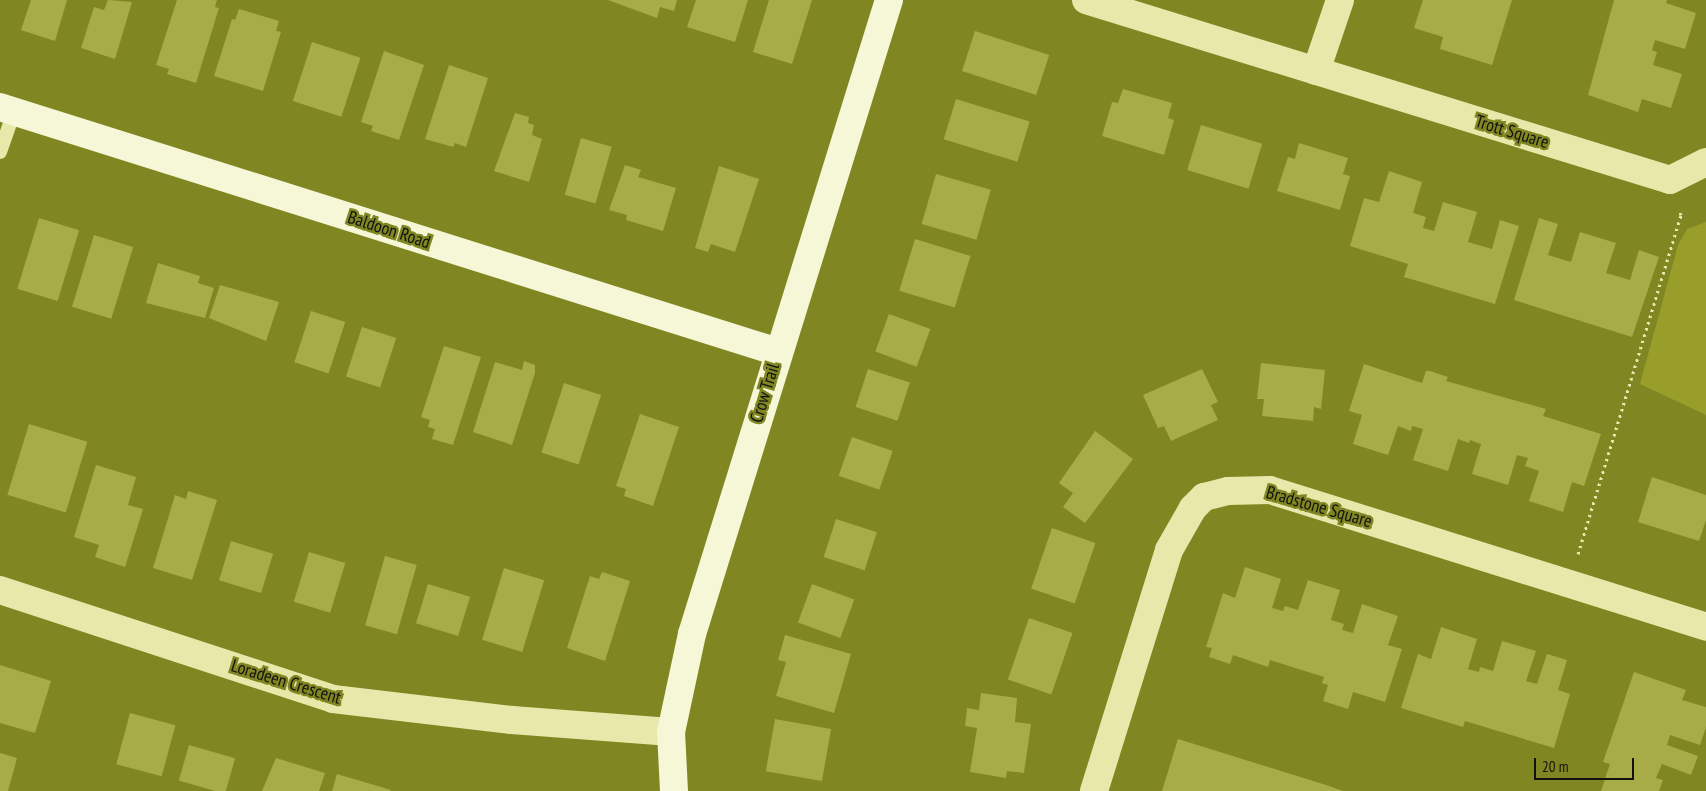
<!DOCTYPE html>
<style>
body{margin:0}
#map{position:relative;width:1706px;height:791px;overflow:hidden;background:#808621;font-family:"PT Sans Narrow",sans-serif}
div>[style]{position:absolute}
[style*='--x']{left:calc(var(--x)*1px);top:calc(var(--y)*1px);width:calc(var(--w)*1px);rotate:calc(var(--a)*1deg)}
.green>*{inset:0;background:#999e2b}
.building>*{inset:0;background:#a8ac46;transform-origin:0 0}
.path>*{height:3px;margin-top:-1.5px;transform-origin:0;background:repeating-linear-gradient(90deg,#e7e9ab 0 2.5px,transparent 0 6.5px)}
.lane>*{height:14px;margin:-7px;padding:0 7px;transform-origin:7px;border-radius:7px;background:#e7e9ab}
.street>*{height:28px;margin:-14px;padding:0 14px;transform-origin:14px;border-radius:14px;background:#e7e9ab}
.secondary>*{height:28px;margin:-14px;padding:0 14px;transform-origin:14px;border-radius:14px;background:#f5f7d6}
span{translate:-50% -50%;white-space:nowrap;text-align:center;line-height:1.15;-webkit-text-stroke:5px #808621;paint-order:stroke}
.street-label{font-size:18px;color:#111}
.scale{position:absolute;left:1534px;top:758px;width:100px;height:22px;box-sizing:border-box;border:2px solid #111;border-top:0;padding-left:6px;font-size:15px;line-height:18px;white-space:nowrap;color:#111;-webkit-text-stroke:4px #808621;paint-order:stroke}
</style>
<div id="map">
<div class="green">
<div style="clip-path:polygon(1706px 222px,1706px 415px,1640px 384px,1678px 245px,1687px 229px)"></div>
</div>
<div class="building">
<div style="clip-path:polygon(31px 0,67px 0,55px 41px,21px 30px)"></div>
<div style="clip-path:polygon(108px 0,132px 2px,115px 59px,81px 48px,94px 7px,104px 10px)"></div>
<div style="clip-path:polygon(177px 0,217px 0,215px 7px,219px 8px,196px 83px,167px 74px,169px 69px,156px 65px)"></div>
<div style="clip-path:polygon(608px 0,677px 0,674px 11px,660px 7px,657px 18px)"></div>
<div style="clip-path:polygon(696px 0,748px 0,735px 42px,687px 27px)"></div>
<div style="clip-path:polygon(769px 0,812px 0,792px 64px,753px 52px)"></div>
<div style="clip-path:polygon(1423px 0,1512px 0,1492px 65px,1440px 49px,1443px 37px,1414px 28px)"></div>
<div style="clip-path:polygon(1614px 0,1667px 0,1666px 3px,1696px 13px,1685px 49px,1655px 40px,1652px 50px,1657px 52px,1653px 65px,1682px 74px,1671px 108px,1642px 99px,1638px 112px,1588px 95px)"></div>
<div style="clip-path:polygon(239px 9px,279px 21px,276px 31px,281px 32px,263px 91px,214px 76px,232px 19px,235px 20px)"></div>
<div style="left:975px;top:31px;width:78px;height:42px;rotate:18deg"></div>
<div style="left:312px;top:42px;width:51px;height:62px;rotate:18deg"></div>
<div style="clip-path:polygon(384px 51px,424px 65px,399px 140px,371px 131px,373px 126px,361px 122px)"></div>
<div style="clip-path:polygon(449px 65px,488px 78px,466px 147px,455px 143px,453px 147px,425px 139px)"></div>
<div style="clip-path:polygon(1123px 89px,1172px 103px,1168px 118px,1174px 120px,1164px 155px,1102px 136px,1112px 102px,1118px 103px)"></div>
<div style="left:956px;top:99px;width:77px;height:42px;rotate:17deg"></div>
<div style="clip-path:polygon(515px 113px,529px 117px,528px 123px,534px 125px,532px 135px,542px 139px,529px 182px,494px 171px)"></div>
<div style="left:1201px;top:125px;width:64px;height:47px;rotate:17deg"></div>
<div style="left:581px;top:138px;width:32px;height:59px;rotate:16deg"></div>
<div style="clip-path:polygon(1299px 143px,1348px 158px,1343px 174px,1350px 176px,1340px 210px,1277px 191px,1288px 157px,1295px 159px)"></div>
<div style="clip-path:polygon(625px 165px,641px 170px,638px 177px,676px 188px,663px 231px,626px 220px,627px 215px,609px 210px)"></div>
<div style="clip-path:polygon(719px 166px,759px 179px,735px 252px,711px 244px,708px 252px,695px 248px)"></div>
<div style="clip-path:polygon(1389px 171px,1422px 182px,1413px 213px,1426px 217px,1423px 228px,1434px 231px,1443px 202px,1477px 212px,1468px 242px,1492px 249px,1500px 220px,1519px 226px,1495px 304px,1404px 277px,1408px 264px,1350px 246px,1364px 198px,1379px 202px)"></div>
<div style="left:936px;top:174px;width:57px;height:52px;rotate:16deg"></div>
<div style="left:39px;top:218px;width:42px;height:74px;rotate:17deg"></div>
<div style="clip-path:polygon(1539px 218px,1558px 224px,1548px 255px,1571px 262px,1580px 232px,1616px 243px,1606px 273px,1630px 280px,1639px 250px,1659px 257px,1632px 337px,1514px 300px)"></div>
<div style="left:94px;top:235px;width:41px;height:75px;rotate:17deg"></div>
<div style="left:915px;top:239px;width:58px;height:54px;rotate:17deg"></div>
<div style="clip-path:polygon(158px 263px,200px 276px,198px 283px,214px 288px,205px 318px,146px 303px)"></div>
<div style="clip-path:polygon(220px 285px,279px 302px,266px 341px,209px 318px)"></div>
<div style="left:311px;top:311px;width:36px;height:54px;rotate:18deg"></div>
<div style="left:889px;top:314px;width:44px;height:40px;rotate:20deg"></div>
<div style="left:362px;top:327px;width:36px;height:52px;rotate:18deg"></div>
<div style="clip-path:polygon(444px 346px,481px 357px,453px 445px,432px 439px,435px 429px,428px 427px,430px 420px,421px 417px)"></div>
<div style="clip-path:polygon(524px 361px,535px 365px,535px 373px,512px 445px,473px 432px,495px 362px,522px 370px)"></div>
<div style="clip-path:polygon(1261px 363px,1325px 370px,1321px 409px,1314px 407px,1313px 421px,1262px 416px,1264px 399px,1257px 399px)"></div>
<div style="clip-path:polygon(1364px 364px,1422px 383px,1426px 371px,1430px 371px,1448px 377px,1446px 381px,1546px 409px,1543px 416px,1601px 434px,1584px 486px,1572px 482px,1563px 512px,1529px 501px,1539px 471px,1525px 466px,1528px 458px,1517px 455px,1508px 485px,1472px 474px,1481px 444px,1470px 440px,1469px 443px,1458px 439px,1448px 471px,1413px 460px,1423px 429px,1412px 426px,1411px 431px,1398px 426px,1388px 455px,1353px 444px,1362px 415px,1349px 411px)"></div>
<div style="left:868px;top:369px;width:44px;height:40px;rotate:18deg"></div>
<div style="clip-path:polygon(1202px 369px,1218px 402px,1211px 405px,1218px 420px,1171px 441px,1164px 426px,1158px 428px,1143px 395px)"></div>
<div style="left:564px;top:383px;width:39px;height:73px;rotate:18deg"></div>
<div style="clip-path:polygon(640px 414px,679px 427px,653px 506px,624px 496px,626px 489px,616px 486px)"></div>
<div style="left:29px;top:424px;width:61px;height:74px;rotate:17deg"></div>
<div style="clip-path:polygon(1095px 431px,1133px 459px,1085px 523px,1063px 507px,1073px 493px,1059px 483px)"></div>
<div style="left:852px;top:437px;width:43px;height:41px;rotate:19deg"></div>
<div style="clip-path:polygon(96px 465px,136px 477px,128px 505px,143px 509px,125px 567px,95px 557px,99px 545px,74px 537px)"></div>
<div style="clip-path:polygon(1652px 477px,1706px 495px,1706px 520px,1699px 541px,1638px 522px)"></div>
<div style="clip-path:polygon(188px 491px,217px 500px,192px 580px,153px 568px,175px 495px,186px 499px)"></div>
<div style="left:836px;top:519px;width:43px;height:40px;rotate:18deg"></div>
<div style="left:1052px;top:528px;width:46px;height:64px;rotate:19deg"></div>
<div style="left:231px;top:541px;width:44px;height:41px;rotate:17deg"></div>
<div style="left:309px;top:552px;width:38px;height:52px;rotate:17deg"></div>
<div style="left:385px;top:556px;width:33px;height:72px;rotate:16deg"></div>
<div style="clip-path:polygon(1245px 567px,1281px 579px,1272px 608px,1283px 611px,1285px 606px,1298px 610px,1308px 580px,1340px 590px,1331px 620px,1344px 624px,1342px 630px,1353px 633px,1362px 604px,1398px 616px,1388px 645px,1402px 649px,1385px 702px,1353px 692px,1348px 709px,1323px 701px,1328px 685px,1322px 683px,1324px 677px,1270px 660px,1268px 667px,1233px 655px,1230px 664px,1209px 657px,1212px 648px,1206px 647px,1223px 593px,1235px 598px)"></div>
<div style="left:504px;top:568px;width:42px;height:75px;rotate:17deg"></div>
<div style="clip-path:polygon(602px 572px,630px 581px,605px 661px,567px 648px,590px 576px,599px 579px)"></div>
<div style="left:428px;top:584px;width:44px;height:41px;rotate:17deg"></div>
<div style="left:812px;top:584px;width:45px;height:41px;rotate:20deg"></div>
<div style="left:1029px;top:618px;width:46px;height:65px;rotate:19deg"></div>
<div style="clip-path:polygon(1441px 627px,1477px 639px,1468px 669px,1479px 672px,1480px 667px,1493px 671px,1502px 641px,1536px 651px,1526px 681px,1537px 684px,1547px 654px,1567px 660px,1558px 690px,1570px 694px,1554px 748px,1465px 721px,1463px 727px,1401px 708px,1418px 654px,1431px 659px)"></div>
<div style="clip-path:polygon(785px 635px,851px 654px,834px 713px,776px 696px,786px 662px,778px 660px)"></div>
<div style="clip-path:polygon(0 665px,51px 681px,35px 733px,0 723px)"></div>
<div style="clip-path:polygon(1634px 672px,1686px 690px,1682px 700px,1706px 707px,1706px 727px,1700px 745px,1670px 735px,1667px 745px,1698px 756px,1691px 775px,1662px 764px,1656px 778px,1663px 780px,1659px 791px,1601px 791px,1610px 764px,1603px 762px)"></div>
<div style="clip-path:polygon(981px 693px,1017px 698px,1015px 722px,1031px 724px,1024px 773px,1007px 771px,1006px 778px,970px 772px,977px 728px,965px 726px,967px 708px,979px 710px)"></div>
<div style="left:130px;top:713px;width:47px;height:53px;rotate:15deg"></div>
<div style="left:775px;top:719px;width:57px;height:53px;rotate:10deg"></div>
<div style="clip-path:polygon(1178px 739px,1326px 785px,1343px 791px,1162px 791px)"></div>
<div style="left:189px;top:745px;width:48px;height:37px;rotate:16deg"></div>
<div style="clip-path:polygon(0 753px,17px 758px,8px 791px,0 791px)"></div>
<div style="clip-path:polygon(276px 758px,325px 773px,319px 791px,262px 791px)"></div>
<div style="clip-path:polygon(337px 774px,391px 790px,390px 791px,332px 791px)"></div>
</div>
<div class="path">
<div style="--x:1578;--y:554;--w:354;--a:-73.1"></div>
<div style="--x:1681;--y:215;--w:6;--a:-108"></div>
</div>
<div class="lane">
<div style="--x:0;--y:152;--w:42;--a:-70.7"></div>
</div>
<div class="street">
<div style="--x:1086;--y:0;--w:611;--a:17.13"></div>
<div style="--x:1670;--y:180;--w:40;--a:-26.6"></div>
<div style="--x:1316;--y:71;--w:75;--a:-71.3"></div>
<div style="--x:0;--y:590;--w:350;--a:18.1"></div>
<div style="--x:333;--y:699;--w:180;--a:6.7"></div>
<div style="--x:512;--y:720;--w:159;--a:4.3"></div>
<div style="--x:1094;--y:791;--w:252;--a:-72.7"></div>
<div style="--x:1169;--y:550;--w:48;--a:-60.3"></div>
<div style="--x:1193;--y:508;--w:16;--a:-45"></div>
<div style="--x:1204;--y:497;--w:25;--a:-14"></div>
<div style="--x:1228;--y:491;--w:42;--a:-1.4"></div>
<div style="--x:1270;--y:490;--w:457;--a:17.4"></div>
</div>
<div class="secondary">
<div style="--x:0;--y:107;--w:816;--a:17.48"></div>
<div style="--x:674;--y:791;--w:59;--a:-92.9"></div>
<div style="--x:671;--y:732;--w:100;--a:-77.9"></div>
<div style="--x:692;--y:634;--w:664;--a:-72.74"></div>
</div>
<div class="street-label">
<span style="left:1512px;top:132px;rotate:17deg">Trott Square</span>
<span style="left:389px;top:230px;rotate:18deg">Baldoon Road</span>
<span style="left:765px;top:393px;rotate:-73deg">Crow Trail</span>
<span style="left:1319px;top:507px;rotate:16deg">Bradstone Square</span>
<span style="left:286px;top:682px;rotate:17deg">Loradeen Crescent</span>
</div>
<div class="scale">20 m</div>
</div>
